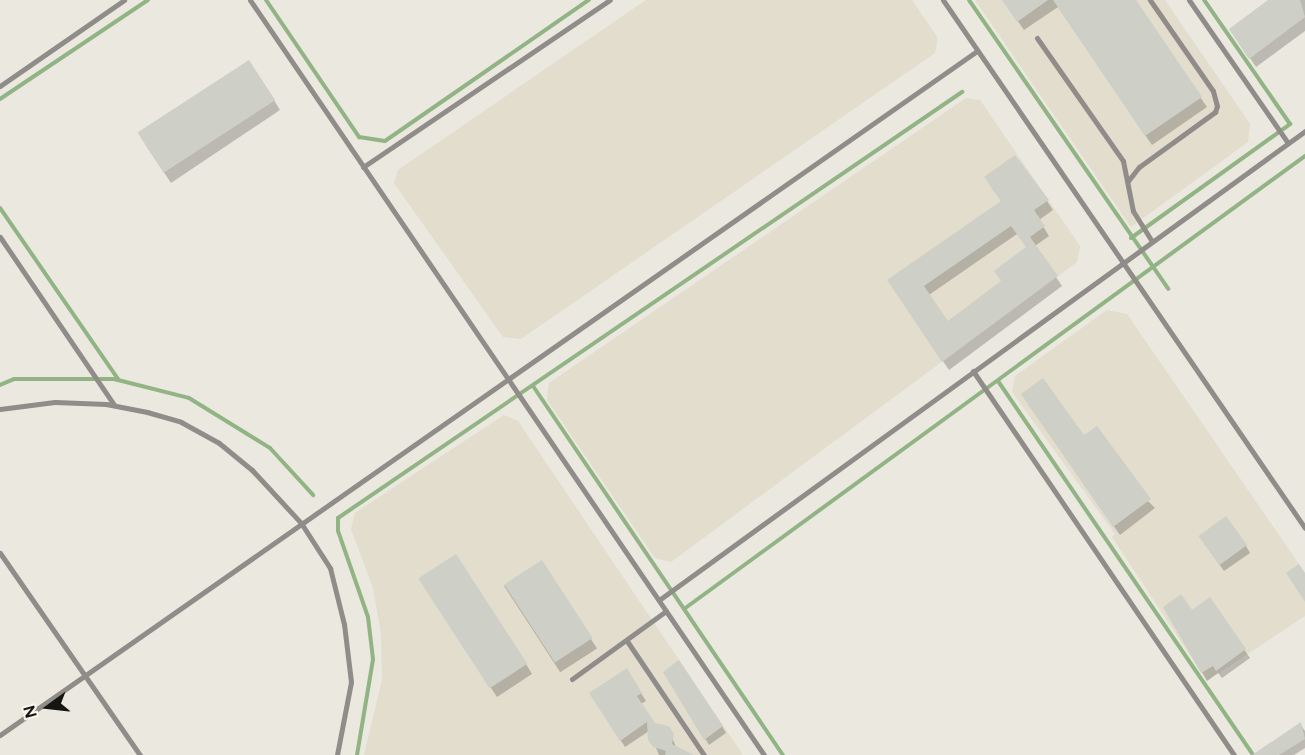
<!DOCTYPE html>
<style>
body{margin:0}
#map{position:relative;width:1305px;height:755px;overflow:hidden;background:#eae8df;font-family:Figtree,sans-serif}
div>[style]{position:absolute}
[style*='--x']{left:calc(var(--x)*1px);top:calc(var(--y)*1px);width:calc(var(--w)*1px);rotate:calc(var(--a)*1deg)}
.built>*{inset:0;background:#e2ddcd}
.shadow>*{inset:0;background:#0003;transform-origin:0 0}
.stream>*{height:4px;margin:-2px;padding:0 2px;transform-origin:2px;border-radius:2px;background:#92b485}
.building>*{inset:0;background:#cecfc7;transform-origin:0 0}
.service>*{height:5px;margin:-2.5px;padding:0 2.5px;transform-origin:2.5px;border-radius:2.5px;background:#8f8c89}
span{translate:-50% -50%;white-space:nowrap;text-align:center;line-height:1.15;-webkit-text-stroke:4.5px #f8f5ec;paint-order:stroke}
.north{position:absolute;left:18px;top:677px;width:60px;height:60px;-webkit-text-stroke:4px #f8f5ec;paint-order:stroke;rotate:255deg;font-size:16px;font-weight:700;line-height:24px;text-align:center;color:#151512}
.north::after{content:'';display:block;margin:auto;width:21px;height:27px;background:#151512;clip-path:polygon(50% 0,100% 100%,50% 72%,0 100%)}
</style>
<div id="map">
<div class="built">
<div style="clip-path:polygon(646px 0,912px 0,938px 38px,935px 53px,521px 339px,503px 337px,394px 183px,398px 170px)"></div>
<div style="clip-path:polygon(975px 0,1165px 0,1250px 124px,1248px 142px,1131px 227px)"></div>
<div style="clip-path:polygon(966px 98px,980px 100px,1080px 246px,1077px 262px,671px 562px,655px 558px,547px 400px,549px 383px)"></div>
<div style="clip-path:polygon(1107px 310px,1127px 314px,1305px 573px,1305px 616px,1207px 681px,1112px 537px,1115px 534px,1012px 392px,1015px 376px)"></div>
<div style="clip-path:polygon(504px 415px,518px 421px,743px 755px,364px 755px,382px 680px,381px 634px,373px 588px,351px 529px,355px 513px)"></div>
</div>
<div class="shadow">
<div style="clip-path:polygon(1003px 0,1134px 0,1207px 107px,1152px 145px,1058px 7px,1024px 30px)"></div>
<div style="clip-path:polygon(1270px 0,1305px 0,1305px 31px,1256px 67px,1237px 39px)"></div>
<div style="clip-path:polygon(274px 100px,280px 110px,171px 183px,145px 144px)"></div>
<div style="clip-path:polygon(evenodd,991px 187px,1047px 201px,1053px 210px,1039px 220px,1049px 236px,1035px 246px,1062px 286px,949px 370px,894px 289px,1002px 202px,991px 187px,1017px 234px,1028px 248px,1002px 282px,948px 323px,929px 295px,1017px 234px)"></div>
<div style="clip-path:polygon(1028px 404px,1084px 437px,1155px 508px,1120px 535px)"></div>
<div style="clip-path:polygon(1204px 543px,1246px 546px,1250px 553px,1224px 571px)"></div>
<div style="left:541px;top:562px;width:103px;height:44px;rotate:57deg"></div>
<div style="clip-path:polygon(426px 589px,526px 664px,532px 674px,497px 697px)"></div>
<div style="clip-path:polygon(1210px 600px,1250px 658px,1222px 678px,1218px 673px,1207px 681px,1165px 607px,1192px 612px)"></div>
<div style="clip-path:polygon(665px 673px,722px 726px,726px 733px,709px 745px)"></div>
<div style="clip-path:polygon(641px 693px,646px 701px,641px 704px,654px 725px,668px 728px,677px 749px,687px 755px,659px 755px,649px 731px,625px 747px,595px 701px)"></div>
<div style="clip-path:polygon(1300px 724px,1305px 731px,1305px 748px,1294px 755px,1260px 755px)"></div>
</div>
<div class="stream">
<div style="--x:266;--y:0;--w:166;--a:55.8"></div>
<div style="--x:359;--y:137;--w:26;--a:9"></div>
<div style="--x:385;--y:141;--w:248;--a:-34.7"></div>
<div style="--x:969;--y:0;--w:351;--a:55.4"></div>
<div style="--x:0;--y:99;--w:178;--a:-33.8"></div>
<div style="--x:0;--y:208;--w:208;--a:55.4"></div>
<div style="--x:1131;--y:238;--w:196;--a:-35.6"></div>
<div style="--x:1290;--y:124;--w:151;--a:-124.7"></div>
<div style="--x:998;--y:381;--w:453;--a:55.7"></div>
<div style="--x:0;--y:385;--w:15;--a:-23"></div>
<div style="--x:14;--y:379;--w:100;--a:0"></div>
<div style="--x:114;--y:379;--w:77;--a:14.2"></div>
<div style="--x:189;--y:398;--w:95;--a:31.7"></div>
<div style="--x:270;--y:448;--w:64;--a:47.5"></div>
<div style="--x:533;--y:386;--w:446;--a:55.9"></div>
<div style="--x:684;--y:609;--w:769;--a:-36.11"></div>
<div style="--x:357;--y:755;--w:97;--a:-80.5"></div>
<div style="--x:373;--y:659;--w:42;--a:-96.8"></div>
<div style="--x:368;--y:617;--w:91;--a:-109.2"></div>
<div style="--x:338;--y:531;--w:13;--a:-90"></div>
<div style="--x:338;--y:518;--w:756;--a:-34.32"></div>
</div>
<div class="building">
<div style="clip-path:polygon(1002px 0,1048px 0,1017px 22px)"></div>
<div style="clip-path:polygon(1053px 0,1136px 0,1202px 97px,1145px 136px)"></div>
<div style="clip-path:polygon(1268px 0,1300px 0,1305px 17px,1249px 59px,1229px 29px)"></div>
<div style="left:249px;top:60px;width:48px;height:133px;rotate:57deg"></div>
<div style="clip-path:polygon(evenodd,1015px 155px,1049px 200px,1034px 210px,1045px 226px,1030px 237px,1058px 276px,942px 362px,887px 280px,1001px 201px,984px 177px,1015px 155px,1011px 226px,1026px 247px,994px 271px,1001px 281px,948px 321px,924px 286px,1011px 226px)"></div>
<div style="clip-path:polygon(1043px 378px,1084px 435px,1097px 426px,1151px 499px,1113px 527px,1021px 394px)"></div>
<div style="left:1226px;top:516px;width:36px;height:34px;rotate:54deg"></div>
<div style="left:456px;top:554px;width:131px;height:45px;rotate:57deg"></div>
<div style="left:542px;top:560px;width:93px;height:45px;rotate:57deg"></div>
<div style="clip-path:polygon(1299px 564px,1305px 573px,1305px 602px,1286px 573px)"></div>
<div style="clip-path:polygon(1181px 594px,1192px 610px,1210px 597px,1246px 649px,1216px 671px,1213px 666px,1201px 673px,1163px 607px)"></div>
<div style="clip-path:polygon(679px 660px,723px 726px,704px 740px,663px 672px)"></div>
<div style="clip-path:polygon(627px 668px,642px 693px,637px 696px,655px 723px,669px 726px,674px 734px,672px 744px,694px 755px,665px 755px,666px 751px,653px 747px,648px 740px,647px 722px,620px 741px,589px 693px)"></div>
<div style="clip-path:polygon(1301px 722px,1305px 739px,1279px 755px,1252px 755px)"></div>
</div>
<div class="service">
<div style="--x:250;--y:0;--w:913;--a:55.75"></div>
<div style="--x:943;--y:0;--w:640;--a:55.57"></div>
<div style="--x:1189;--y:0;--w:174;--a:55.3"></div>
<div style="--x:1037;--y:38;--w:150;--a:55"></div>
<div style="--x:1123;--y:161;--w:51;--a:78.7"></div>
<div style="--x:1133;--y:211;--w:36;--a:58"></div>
<div style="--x:0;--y:86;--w:151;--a:-34.7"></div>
<div style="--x:363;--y:167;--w:298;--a:-34.1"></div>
<div style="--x:1128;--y:181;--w:18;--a:-52"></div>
<div style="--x:1139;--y:167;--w:94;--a:-35.9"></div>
<div style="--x:1215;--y:112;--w:6;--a:-72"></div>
<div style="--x:1217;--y:106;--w:16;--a:-105"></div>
<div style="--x:1213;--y:91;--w:111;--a:-124.7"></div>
<div style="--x:0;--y:237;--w:203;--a:55.8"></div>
<div style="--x:973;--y:371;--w:464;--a:55.8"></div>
<div style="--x:0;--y:409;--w:55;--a:-7.3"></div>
<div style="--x:55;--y:402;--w:51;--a:2.2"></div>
<div style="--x:106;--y:404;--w:42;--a:11"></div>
<div style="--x:147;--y:412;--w:35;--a:16"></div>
<div style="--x:181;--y:422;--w:43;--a:28.9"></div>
<div style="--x:219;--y:443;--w:43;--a:39.3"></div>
<div style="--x:252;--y:470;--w:72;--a:47.2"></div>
<div style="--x:301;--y:523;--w:54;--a:57.2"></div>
<div style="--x:330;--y:568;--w:58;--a:76"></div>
<div style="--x:344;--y:624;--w:58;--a:83.1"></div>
<div style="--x:351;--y:682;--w:74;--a:100.9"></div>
<div style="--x:0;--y:553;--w:246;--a:55.3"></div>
<div style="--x:659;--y:600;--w:798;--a:-35.98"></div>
<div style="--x:627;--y:641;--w:138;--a:56"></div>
<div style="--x:572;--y:679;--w:116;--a:-35.9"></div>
<div style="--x:0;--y:735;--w:1193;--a:-35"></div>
</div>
<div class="north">N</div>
</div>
